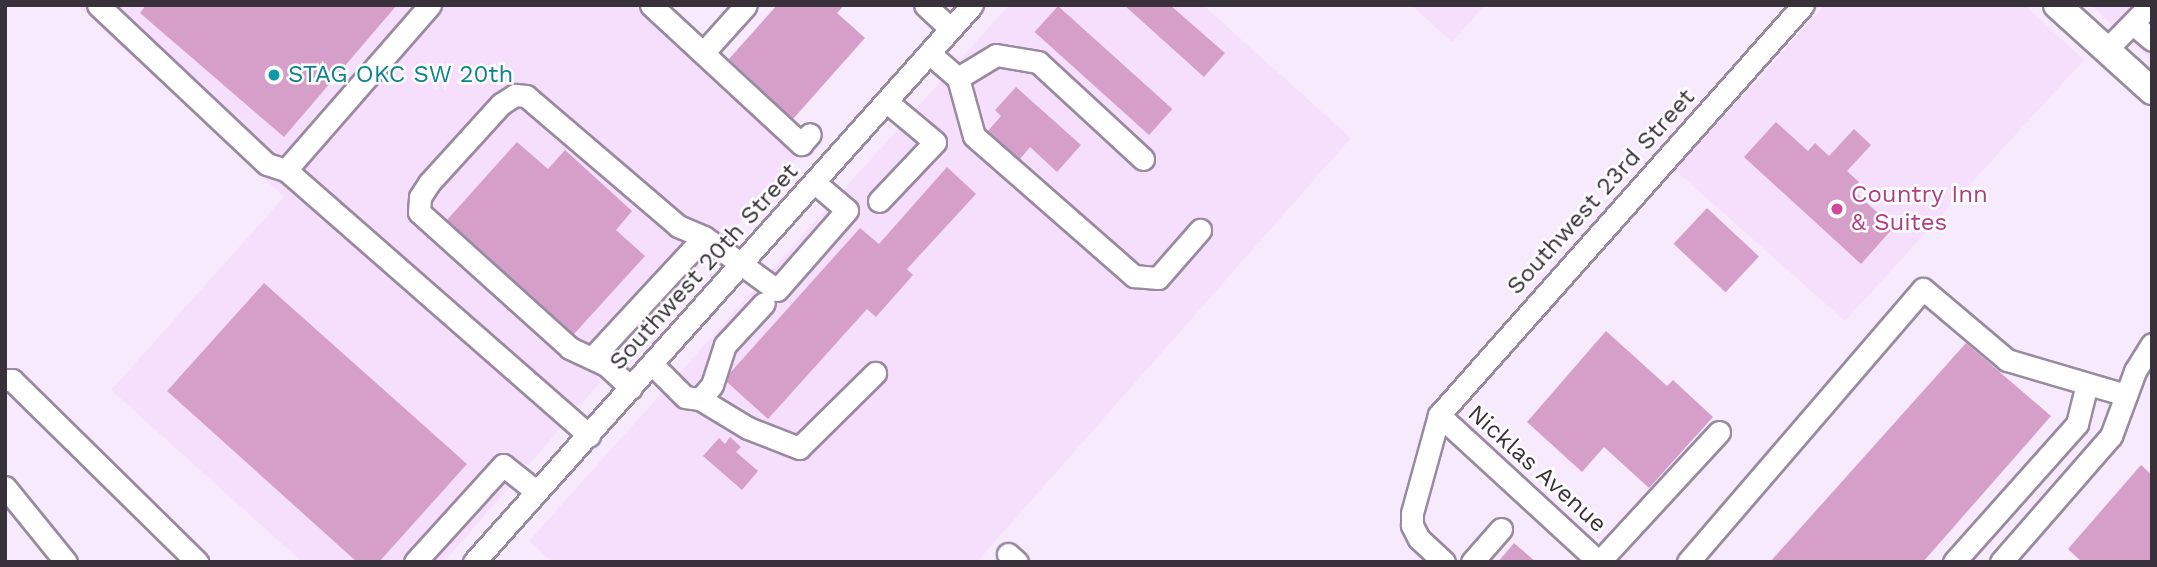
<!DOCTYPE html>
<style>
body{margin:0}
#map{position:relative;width:2157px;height:567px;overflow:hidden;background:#f8eafd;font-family:"Work Sans",sans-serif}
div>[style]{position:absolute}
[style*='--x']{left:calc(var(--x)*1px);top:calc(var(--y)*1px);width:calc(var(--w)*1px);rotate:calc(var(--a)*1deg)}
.built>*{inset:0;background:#f6dffc}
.building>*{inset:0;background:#d59fc9;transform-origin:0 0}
.roads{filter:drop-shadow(2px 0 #9a8a9f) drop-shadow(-2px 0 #9a8a9f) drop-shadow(0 2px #9a8a9f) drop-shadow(0 -2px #9a8a9f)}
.minor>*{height:21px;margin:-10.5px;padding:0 10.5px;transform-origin:10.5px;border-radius:10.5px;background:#fff}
.major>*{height:26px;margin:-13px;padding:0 13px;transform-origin:13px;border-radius:13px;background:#fff}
.dots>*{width:19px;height:19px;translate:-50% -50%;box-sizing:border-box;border:4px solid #fff;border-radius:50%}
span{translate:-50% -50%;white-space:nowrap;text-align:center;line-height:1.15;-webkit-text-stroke:5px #fff;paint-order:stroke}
.culture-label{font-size:24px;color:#0d838f}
.left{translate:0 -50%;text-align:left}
.street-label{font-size:24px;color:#38313a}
.hotel-label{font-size:24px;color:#b23c85}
.frame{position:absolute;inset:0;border:7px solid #38313a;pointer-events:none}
</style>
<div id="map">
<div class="built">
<div style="clip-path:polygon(77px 5px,638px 5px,799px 154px,444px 562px,302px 562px,111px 390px,284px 197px)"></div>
<div style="clip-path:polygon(1009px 5px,1203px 5px,1351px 138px,977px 562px,552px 562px,529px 541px)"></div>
<div style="clip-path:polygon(1411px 5px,1485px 5px,1452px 42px)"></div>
<div style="clip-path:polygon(1825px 5px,2025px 5px,2084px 60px,1845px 321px,1675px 170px)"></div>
<div style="clip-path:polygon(2091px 5px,2152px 5px,2152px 61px,2116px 28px)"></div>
</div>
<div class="building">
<div style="clip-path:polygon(146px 5px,397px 5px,284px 137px,140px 13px)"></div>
<div style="clip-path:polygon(777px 5px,844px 5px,837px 13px,865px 38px,793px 119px,729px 59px)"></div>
<div style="clip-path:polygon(1124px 5px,1170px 5px,1225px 53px,1204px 77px)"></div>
<div style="left:1058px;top:6px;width:154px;height:35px;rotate:42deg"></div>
<div style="clip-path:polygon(1016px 87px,1081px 145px,1057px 172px,1030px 147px,1020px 159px,988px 131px,1001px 116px,995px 110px)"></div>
<div style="clip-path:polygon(1776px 122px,1808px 151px,1815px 143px,1829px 156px,1854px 129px,1871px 145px,1847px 171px,1859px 182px,1852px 190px,1894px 227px,1861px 264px,1744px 157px)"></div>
<div style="clip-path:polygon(517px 142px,548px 169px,565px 150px,632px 211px,616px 230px,645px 256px,574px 334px,447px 220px)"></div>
<div style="clip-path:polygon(947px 167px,976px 194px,907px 269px,913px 275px,876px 317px,867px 309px,768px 419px,727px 382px,730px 373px,860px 228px,879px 244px)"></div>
<div style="left:1707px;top:208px;width:71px;height:49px;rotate:43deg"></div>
<div style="clip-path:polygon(264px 283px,467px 464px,379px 562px,357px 562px,167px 391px)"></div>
<div style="clip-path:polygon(1606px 331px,1667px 386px,1673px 380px,1713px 417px,1649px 488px,1604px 447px,1582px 472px,1527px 422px)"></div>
<div style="clip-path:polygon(1966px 343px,2051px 416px,1923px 562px,1770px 562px)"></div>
<div style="clip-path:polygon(730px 437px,741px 447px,736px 452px,758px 471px,742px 490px,703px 456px,719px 438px,725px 444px)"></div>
<div style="clip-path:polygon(2141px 465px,2152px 475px,2152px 562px,2082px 562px,2068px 549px)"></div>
<div style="clip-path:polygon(1514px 543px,1536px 562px,1498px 562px)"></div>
</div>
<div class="roads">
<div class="minor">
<div style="--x:98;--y:5;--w:232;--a:43.3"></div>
<div style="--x:267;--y:164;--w:20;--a:18"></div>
<div style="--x:286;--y:170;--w:403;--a:41.2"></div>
<div style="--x:651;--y:5;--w:205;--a:42.8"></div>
<div style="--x:801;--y:144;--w:13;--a:-48"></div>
<div style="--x:925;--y:5;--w:35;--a:43"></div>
<div style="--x:2133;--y:24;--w:25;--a:40"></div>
<div style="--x:2106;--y:50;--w:63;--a:-45.6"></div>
<div style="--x:703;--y:53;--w:64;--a:-48.1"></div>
<div style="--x:929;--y:53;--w:38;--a:41"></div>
<div style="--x:958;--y:78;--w:60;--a:74.6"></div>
<div style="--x:974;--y:136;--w:213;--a:41.2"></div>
<div style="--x:1134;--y:276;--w:24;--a:5"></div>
<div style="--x:1158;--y:278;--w:64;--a:-48.8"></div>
<div style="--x:958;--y:78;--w:44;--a:-31.2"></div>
<div style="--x:996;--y:55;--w:43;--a:9.5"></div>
<div style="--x:1038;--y:62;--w:143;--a:42.7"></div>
<div style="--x:286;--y:170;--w:219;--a:-48.9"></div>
<div style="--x:879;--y:201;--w:81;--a:-46.5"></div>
<div style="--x:935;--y:142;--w:64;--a:-140.1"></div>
<div style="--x:593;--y:357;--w:163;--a:-47.2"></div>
<div style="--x:653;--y:365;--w:45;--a:45"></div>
<div style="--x:685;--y:397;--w:15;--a:8"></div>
<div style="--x:700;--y:399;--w:18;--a:-49"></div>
<div style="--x:712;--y:385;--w:42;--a:-72"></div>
<div style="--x:725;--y:345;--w:57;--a:-47.1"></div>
<div style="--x:5;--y:380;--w:7;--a:0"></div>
<div style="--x:12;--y:380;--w:260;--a:44.5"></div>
<div style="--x:631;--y:388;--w:34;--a:-137"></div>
<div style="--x:606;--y:365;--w:40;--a:-155"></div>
<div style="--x:570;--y:348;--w:203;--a:-138"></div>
<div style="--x:419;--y:212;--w:15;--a:-86"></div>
<div style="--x:420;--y:197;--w:17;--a:-57"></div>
<div style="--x:429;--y:183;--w:107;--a:-47.7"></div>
<div style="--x:501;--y:104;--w:17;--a:-33"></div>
<div style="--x:515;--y:95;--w:11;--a:5"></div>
<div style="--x:526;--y:96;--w:200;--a:40.5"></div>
<div style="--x:678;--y:226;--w:28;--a:23"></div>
<div style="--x:704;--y:237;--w:90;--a:36"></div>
<div style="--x:777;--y:290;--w:106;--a:-48.8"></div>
<div style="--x:847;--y:210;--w:43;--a:-139.7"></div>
<div style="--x:700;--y:399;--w:56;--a:31.1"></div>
<div style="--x:748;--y:428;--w:55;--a:21.4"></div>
<div style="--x:799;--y:448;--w:107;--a:-44.6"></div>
<div style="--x:1439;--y:415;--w:217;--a:42.6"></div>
<div style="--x:1599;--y:562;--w:177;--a:-47.3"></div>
<div style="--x:5;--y:487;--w:97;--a:50.9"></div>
<div style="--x:1008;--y:554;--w:12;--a:42"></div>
<div style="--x:415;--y:562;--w:131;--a:-47.8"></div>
<div style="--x:503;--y:465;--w:43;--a:38.5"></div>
<div style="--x:474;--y:562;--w:747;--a:-48.2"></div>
<div style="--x:1444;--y:562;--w:34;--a:-137"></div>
<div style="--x:1419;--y:539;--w:16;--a:-117"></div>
<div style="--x:1412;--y:525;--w:12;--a:-90"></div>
<div style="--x:1412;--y:513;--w:102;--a:-74.6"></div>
<div style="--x:1439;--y:415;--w:548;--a:-48.4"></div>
<div style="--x:1472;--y:562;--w:44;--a:-48.7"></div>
<div style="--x:1688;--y:562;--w:360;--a:-49.3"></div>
<div style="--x:1923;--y:289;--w:110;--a:40.2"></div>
<div style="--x:2007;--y:360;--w:124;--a:16.4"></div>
<div style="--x:1954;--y:562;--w:185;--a:-48.3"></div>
<div style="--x:2077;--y:424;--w:41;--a:-76"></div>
<div style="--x:2001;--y:562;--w:167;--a:-48.9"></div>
<div style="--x:2111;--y:436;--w:69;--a:-69.7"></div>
<div style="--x:2135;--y:371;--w:32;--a:-58"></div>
</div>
<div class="major">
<div style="--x:2057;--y:5;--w:128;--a:42.2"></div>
</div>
</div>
<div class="dots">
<div style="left:274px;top:75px;background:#0f9aa8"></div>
<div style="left:1837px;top:209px;background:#d1479c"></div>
</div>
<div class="culture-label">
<span class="left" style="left:288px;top:75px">STAG OKC SW 20th</span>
</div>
<div class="street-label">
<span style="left:1601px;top:192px;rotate:-48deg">Southwest 23rd Street</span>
<span style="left:704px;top:267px;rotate:-48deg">Southwest 20th Street</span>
<span style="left:1537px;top:469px;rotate:42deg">Nicklas Avenue</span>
</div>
<div class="hotel-label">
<span class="left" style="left:1851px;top:209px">Country Inn<br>&amp; Suites</span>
</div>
<div class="frame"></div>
</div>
